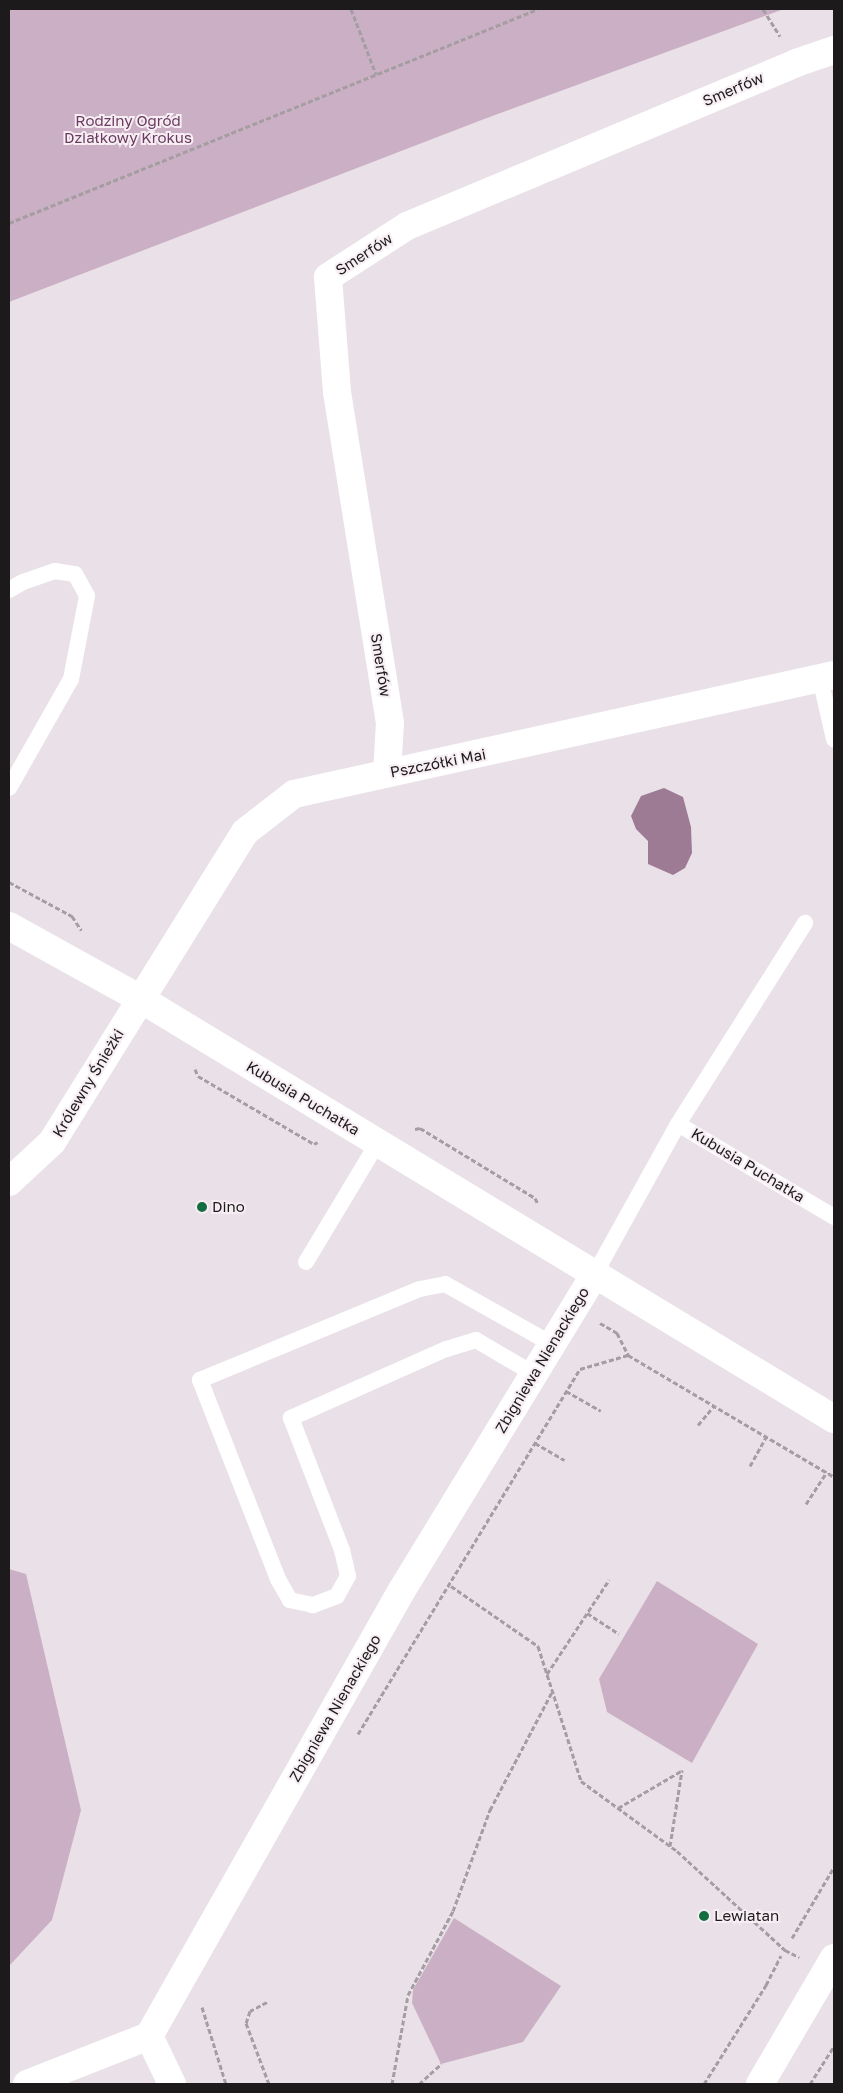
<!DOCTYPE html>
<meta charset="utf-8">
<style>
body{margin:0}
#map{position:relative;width:843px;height:2093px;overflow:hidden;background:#e9e1e7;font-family:"Golos Text",sans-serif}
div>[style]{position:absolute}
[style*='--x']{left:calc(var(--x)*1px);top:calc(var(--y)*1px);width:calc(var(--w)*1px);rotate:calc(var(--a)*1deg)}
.green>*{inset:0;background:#cbafc4}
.water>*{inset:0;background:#9d7b94}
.path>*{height:3px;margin-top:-1.5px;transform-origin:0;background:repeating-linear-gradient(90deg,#a49da2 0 5px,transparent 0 7.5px)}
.lane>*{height:16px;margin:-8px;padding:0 8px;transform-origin:8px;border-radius:8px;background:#fff}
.street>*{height:28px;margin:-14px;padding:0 14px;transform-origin:14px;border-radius:14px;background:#fff}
.dots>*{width:14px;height:14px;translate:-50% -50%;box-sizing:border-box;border:2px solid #f7eef4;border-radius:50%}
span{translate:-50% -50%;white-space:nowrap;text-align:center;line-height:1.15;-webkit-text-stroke:4px #f7eef4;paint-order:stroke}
.street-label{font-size:15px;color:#1d1a1c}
.park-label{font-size:15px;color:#6a3a60}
.poi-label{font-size:15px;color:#1d1a1c}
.left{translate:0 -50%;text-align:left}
.frame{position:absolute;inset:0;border:10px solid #1d1a1c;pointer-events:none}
</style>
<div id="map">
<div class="green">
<div style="clip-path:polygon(9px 9px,784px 9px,479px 121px,9px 302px)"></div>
<div style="clip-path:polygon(9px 1569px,26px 1574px,81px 1810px,52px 1920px,9px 1966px)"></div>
<div style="clip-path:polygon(657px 1581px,758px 1644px,692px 1763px,607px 1712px,599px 1679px)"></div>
<div style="clip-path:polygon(454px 1918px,561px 1986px,523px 2042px,441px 2064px,412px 2003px,413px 1990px)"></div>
</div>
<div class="water">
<div style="clip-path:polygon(664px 788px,683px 797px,691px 827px,692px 853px,685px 868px,673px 875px,648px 864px,648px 841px,636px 829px,631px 816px,641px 796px)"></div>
</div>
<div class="path">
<div style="--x:351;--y:9;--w:70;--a:69"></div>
<div style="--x:763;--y:9;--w:32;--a:58"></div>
<div style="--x:9;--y:223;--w:571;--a:-22.03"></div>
<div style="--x:9;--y:882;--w:72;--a:28.4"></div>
<div style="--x:72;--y:916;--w:17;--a:57"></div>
<div style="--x:195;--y:1069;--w:8;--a:67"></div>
<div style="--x:198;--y:1076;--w:134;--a:30.4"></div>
<div style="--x:314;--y:1144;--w:4;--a:-27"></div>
<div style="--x:415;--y:1129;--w:5;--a:-11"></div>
<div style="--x:420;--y:1128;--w:135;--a:31.3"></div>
<div style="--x:535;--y:1198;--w:7;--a:63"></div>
<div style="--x:600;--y:1323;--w:20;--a:30"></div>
<div style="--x:617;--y:1333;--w:25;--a:63"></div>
<div style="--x:566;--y:1391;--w:40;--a:29.7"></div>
<div style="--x:698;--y:1425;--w:25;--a:-50"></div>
<div style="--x:535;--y:1443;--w:34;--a:30"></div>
<div style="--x:750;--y:1466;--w:33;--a:-61"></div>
<div style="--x:806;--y:1504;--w:38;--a:-57"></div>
<div style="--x:451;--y:1586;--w:106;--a:34.6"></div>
<div style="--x:538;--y:1646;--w:142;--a:72.3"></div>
<div style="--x:581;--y:1781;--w:119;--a:36.1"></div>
<div style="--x:677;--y:1851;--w:147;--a:42.5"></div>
<div style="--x:785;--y:1950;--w:16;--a:27"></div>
<div style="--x:587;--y:1613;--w:38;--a:33"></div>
<div style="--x:547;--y:1674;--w:113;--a:-56.6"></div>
<div style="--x:358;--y:1734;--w:427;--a:-58.7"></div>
<div style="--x:580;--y:1369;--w:50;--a:-16.3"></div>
<div style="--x:628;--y:1355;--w:239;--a:30.6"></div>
<div style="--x:618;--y:1808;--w:73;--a:-30.4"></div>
<div style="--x:670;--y:1846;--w:77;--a:-81"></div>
<div style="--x:792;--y:1938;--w:82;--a:-59.4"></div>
<div style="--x:267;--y:2002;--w:19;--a:152"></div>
<div style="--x:250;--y:2011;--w:13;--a:108"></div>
<div style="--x:246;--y:2023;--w:65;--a:69.3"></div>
<div style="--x:202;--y:2007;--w:81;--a:72.7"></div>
<div style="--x:392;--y:2084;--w:90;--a:-79.8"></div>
<div style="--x:408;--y:1995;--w:95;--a:-61.8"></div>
<div style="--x:453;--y:1911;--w:108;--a:-69.9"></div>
<div style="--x:490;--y:1810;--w:133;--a:-62.3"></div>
<div style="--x:419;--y:2084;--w:30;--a:-42"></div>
<div style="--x:704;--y:2084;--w:117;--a:-57.9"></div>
<div style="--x:766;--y:1985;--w:33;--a:-63"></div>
<div style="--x:810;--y:2084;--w:45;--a:-57.7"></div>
</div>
<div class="lane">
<div style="--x:9;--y:590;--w:16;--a:-30"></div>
<div style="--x:23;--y:582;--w:34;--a:-19"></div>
<div style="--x:55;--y:571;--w:20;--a:9"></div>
<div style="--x:75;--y:574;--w:25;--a:61"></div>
<div style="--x:87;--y:596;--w:85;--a:100.9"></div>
<div style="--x:71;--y:679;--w:125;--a:119.6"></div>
<div style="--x:820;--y:678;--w:63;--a:77.1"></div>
<div style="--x:678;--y:1124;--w:238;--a:-57.7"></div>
<div style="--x:306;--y:1262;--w:138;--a:-59"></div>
<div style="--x:596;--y:1272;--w:169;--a:-61"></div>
<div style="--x:678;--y:1124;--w:182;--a:30.8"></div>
<div style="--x:534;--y:1374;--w:67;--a:-149.6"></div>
<div style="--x:476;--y:1340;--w:31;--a:163"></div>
<div style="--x:446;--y:1349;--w:170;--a:156"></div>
<div style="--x:291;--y:1418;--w:142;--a:68.9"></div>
<div style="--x:342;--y:1550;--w:27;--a:77"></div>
<div style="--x:348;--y:1576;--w:23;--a:119"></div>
<div style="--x:337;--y:1596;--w:26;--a:159"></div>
<div style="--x:313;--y:1605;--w:24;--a:-168"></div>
<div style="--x:290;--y:1600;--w:24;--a:-120"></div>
<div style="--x:278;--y:1579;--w:214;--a:-111.4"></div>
<div style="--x:200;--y:1380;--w:238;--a:-22.5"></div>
<div style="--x:420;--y:1289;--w:25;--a:-11"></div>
<div style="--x:445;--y:1284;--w:123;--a:29.3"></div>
</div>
<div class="street">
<div style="--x:387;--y:773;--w:50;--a:-86.6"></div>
<div style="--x:390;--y:723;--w:335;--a:-99.1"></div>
<div style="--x:337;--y:392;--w:115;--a:-94.5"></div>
<div style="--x:328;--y:277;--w:94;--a:-32.8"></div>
<div style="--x:407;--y:226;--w:422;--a:-22.7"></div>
<div style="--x:796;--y:63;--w:40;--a:-18.9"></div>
<div style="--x:9;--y:926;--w:149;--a:29"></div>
<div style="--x:139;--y:998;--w:813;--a:31.21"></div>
<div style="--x:9;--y:1182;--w:59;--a:-42.9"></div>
<div style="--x:52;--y:1142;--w:365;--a:-58.1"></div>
<div style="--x:245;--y:832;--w:62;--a:-37.8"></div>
<div style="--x:294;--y:794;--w:553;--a:-12.43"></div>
<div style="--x:149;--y:2036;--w:53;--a:64.4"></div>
<div style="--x:27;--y:2084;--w:131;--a:-21.5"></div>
<div style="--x:149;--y:2036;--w:513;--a:-60.44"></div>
<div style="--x:402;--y:1590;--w:373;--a:-58.6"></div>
<div style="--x:760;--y:2084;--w:146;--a:-59.6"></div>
</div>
<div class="dots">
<div style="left:202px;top:1207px;background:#146d40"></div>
<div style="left:704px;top:1916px;background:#146d40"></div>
</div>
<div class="street-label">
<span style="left:733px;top:89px;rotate:-23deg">Smerfów</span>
<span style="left:364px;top:254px;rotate:-33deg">Smerfów</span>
<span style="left:381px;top:665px;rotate:81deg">Smerfów</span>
<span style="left:438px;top:763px;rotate:-11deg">Pszczółki Mai</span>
<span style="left:88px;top:1083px;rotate:-59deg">Królewny Śnieżki</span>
<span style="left:303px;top:1098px;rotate:31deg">Kubusia Puchatka</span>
<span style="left:748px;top:1165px;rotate:31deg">Kubusia Puchatka</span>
<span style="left:542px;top:1360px;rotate:-59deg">Zbigniewa Nienackiego</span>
<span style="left:335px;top:1708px;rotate:-60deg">Zbigniewa Nienackiego</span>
</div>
<div class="park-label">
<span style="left:128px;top:129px">Rodziny Ogród<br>Działkowy Krokus</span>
</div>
<div class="poi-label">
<span class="left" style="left:212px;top:1207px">Dino</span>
<span class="left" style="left:714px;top:1916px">Lewiatan</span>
</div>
<div class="frame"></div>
</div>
